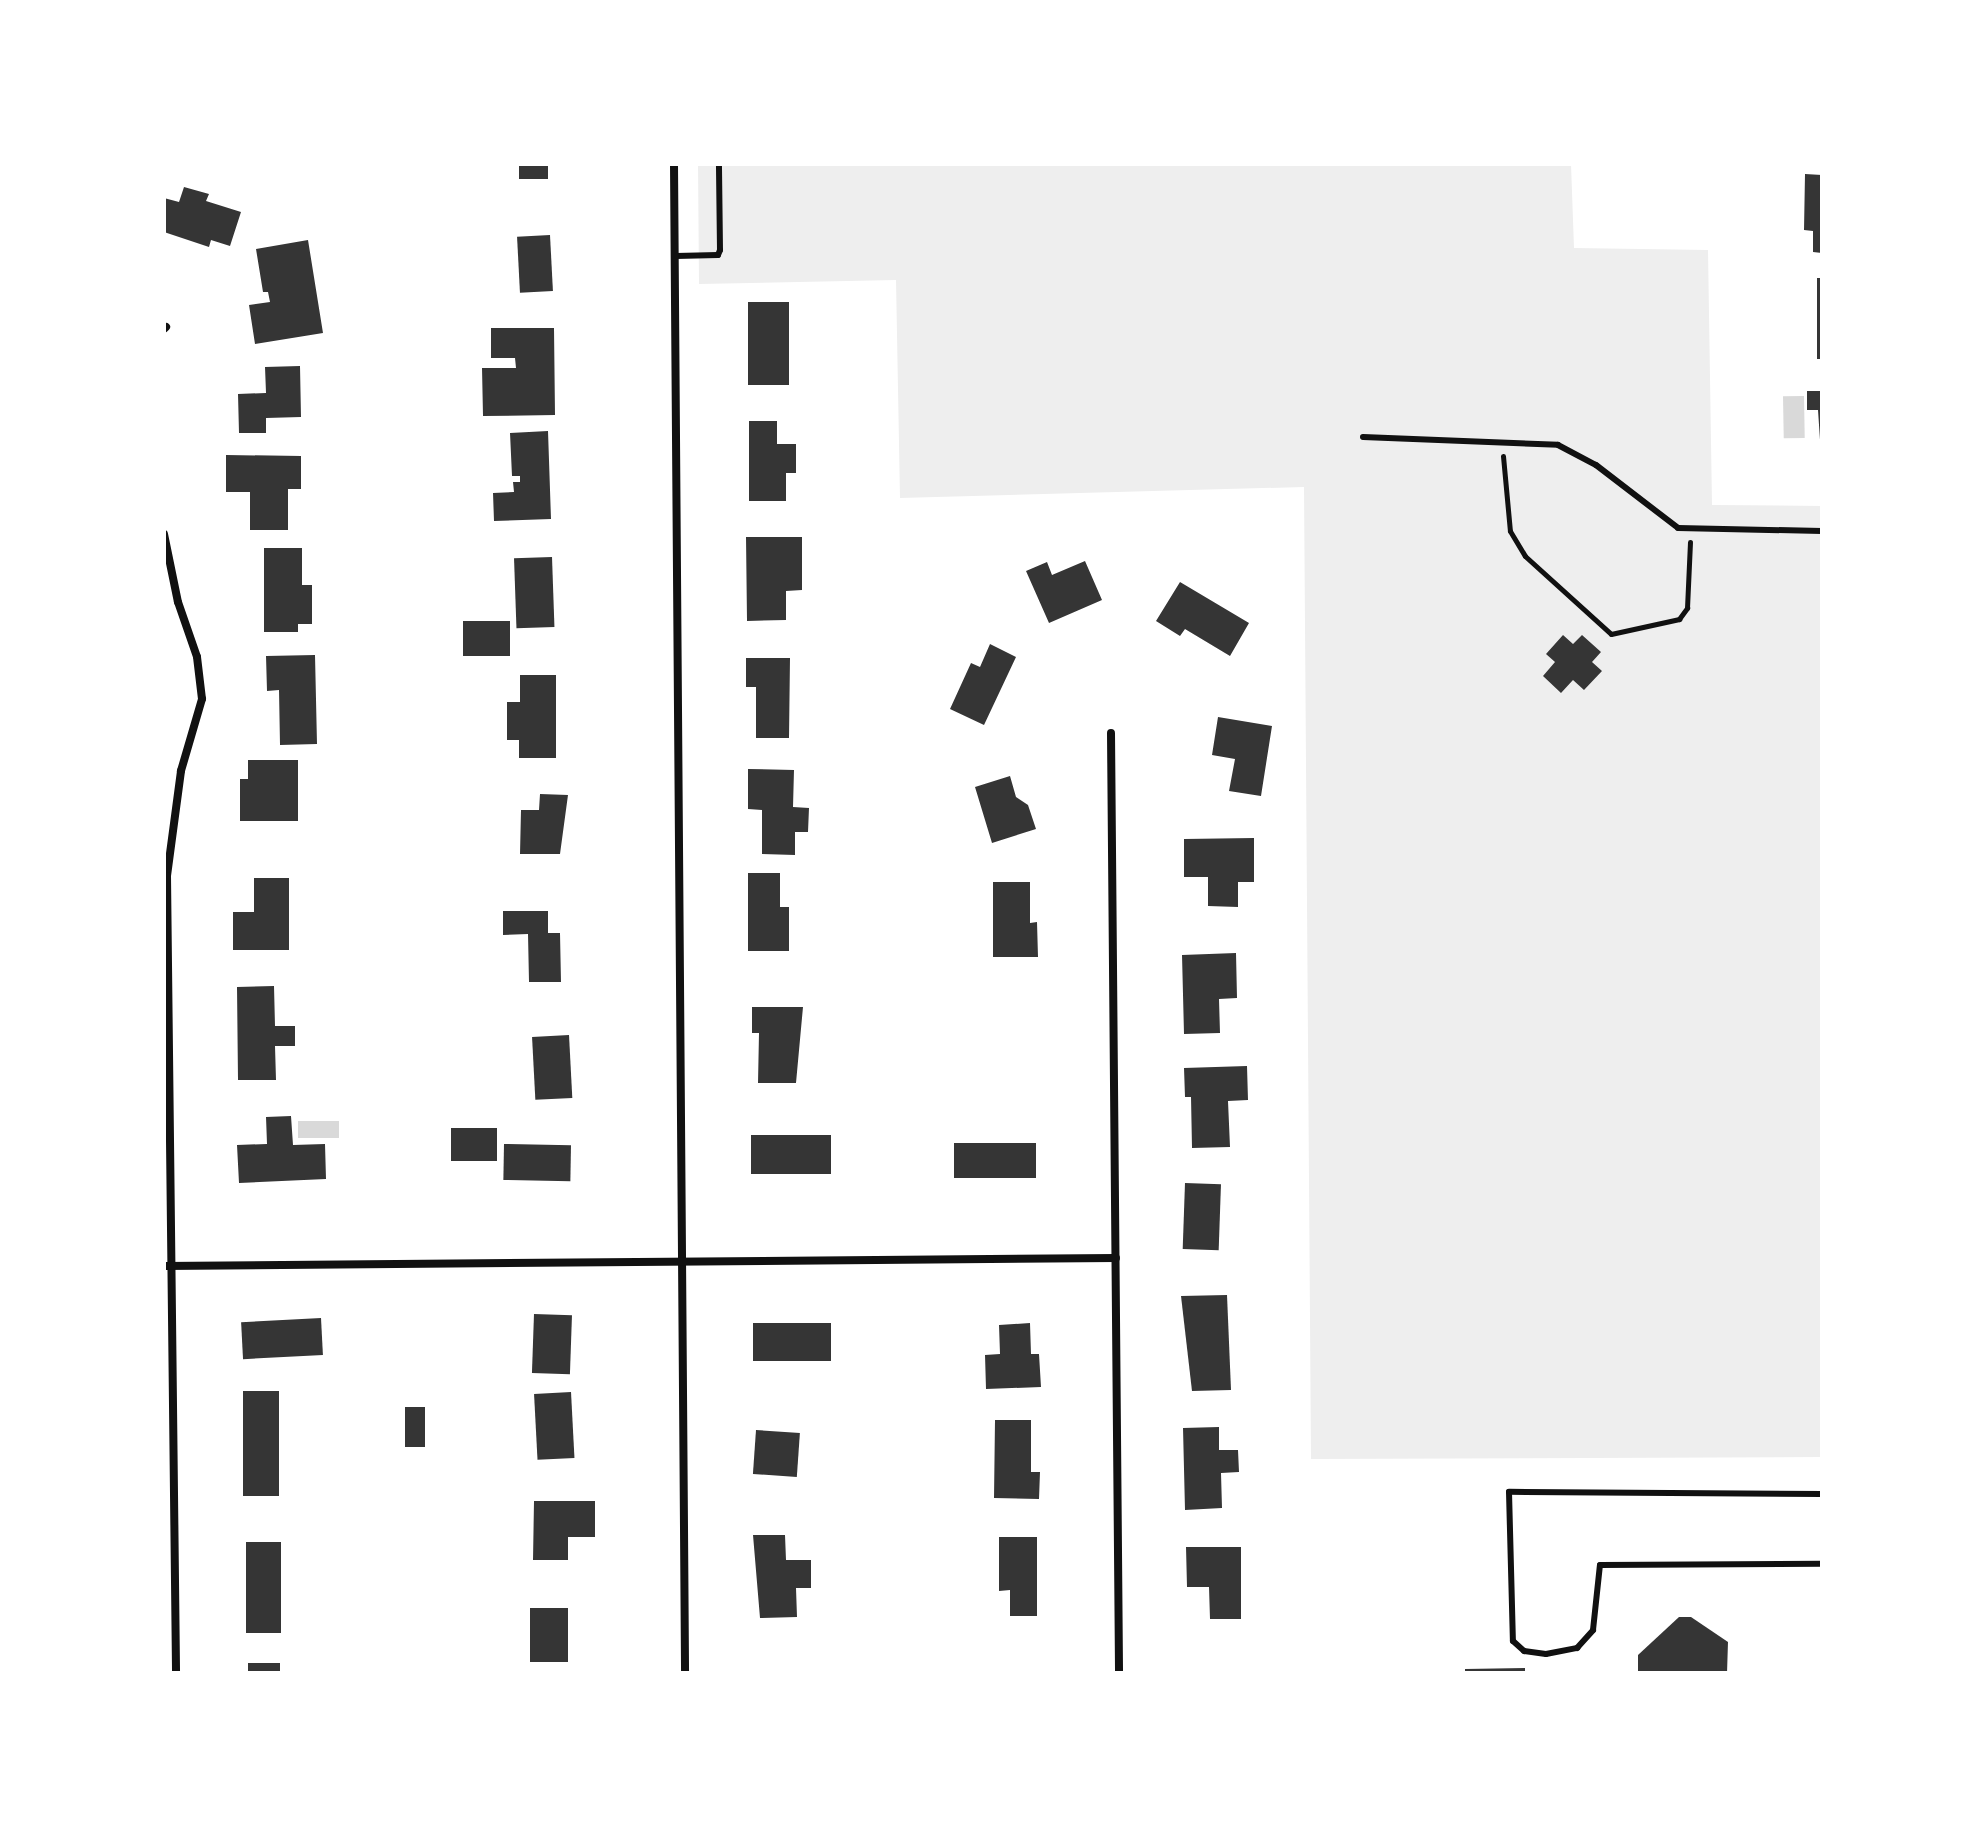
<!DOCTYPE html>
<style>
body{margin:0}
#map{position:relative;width:1986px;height:1837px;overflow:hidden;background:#fff;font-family:"Fira Sans Condensed",sans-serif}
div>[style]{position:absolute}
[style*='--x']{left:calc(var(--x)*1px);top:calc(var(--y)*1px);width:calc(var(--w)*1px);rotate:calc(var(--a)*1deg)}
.green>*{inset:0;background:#eee}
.water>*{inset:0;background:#d9d9d9;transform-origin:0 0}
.building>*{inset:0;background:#353535;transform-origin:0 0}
.path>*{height:5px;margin:-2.5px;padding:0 2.5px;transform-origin:2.5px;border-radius:2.5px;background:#111}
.service>*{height:6px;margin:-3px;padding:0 3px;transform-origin:3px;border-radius:3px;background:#111}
.minor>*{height:8px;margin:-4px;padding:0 4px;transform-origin:4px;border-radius:4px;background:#111}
span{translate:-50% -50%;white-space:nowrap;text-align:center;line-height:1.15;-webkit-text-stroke:6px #fff;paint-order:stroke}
.frame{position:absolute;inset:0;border:166px solid #fff;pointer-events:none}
</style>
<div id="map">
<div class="green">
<div style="clip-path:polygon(698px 164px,1571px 164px,1574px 248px,1708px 250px,1712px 505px,1822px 506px,1822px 1457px,1311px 1459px,1304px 487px,900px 498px,896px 280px,699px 284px)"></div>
</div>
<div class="water">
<div style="left:1804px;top:396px;width:42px;height:21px;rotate:89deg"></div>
<div style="left:298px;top:1121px;width:41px;height:17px"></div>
</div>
<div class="building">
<div style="left:519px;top:164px;width:29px;height:15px"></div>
<div style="clip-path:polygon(1805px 174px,1822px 175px,1822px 253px,1813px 252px,1813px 231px,1804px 230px)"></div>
<div style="clip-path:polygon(184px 187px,209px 194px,206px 201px,241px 212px,230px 246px,211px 240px,209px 247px,164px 232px,164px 198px,179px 202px)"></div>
<div style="left:550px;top:235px;width:56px;height:33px;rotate:87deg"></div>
<div style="clip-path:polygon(308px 240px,323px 333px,255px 344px,249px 305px,270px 302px,268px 292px,263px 292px,256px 249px)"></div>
<div style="left:1817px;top:278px;width:5px;height:81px"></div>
<div style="left:748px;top:302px;width:41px;height:83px"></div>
<div style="clip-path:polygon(491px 328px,554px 328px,555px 415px,483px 416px,482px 368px,516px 368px,515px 358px,491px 358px)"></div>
<div style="clip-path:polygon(300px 366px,301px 417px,266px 418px,266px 433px,239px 433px,238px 394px,266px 393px,265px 367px)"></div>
<div style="clip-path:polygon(1807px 391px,1822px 391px,1822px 470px,1818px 410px,1807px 410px)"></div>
<div style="clip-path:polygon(749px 421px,777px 421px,777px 444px,796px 444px,796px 473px,786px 473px,786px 501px,749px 501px)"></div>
<div style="clip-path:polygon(548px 431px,551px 519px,494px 521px,493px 493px,514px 492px,513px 482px,520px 482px,520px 476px,512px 476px,510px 433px)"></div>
<div style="clip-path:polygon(226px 455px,301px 456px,301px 489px,288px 489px,288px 530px,250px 530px,250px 492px,226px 492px)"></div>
<div style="clip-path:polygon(746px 537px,802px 537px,802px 590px,786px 591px,786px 620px,747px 621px)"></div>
<div style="clip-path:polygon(264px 548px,302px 548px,302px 585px,312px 585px,312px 624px,298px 624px,298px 632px,264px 632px)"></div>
<div style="left:552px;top:557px;width:70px;height:38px;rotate:88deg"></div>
<div style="clip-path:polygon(1085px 561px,1102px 600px,1049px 623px,1026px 571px,1047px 562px,1052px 575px)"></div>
<div style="clip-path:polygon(1180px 582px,1249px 623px,1230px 656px,1185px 629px,1180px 636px,1156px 621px)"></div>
<div style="left:463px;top:621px;width:47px;height:35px"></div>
<div style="clip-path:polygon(1563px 635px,1573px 644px,1582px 635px,1601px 652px,1592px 662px,1602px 671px,1584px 690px,1573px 680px,1561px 693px,1543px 676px,1555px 662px,1546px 654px)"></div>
<div style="clip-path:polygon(990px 644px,1016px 657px,984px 725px,950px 709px,971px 663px,980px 667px)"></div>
<div style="clip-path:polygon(315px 655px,317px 744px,280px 745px,279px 690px,267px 691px,266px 656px)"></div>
<div style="clip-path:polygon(746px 658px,790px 658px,789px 738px,756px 738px,756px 687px,746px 687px)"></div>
<div style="clip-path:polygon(520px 675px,556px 675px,556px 758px,519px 758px,519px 740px,507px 740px,507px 702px,520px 702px)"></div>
<div style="clip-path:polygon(1218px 717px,1272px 726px,1261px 796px,1229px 791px,1235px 759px,1212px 755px)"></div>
<div style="clip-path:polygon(248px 760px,298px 760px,298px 821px,240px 821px,240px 779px,248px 779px)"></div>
<div style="clip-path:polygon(748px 769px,794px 770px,793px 807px,809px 808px,808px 832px,795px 832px,795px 855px,762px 854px,762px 810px,748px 809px)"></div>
<div style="clip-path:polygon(1010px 776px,1016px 797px,1028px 805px,1036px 829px,992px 843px,975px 787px)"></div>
<div style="clip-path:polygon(540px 794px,568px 795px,560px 854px,520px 854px,521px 810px,539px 810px)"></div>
<div style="clip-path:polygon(1254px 838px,1254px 882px,1238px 882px,1238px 907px,1208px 906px,1208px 877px,1184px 877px,1184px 839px)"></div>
<div style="clip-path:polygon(748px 873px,780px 873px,780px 907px,789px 907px,789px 951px,748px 951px)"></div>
<div style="clip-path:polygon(254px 878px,289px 878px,289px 950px,233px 950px,233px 912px,254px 912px)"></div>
<div style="clip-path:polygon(993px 882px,1030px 882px,1030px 923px,1037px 922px,1038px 957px,993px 957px)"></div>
<div style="clip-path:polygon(503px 911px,548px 911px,548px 933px,560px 933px,561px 982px,529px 982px,528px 934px,503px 935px)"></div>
<div style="clip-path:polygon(1236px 953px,1237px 998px,1219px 999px,1220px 1033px,1184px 1034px,1182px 955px)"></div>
<div style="clip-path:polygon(274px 986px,275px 1026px,295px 1026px,295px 1046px,275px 1046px,276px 1080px,238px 1080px,237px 987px)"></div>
<div style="clip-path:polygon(752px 1007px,803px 1007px,796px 1083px,758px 1083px,759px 1033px,752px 1033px)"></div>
<div style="left:569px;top:1035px;width:63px;height:37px;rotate:87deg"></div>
<div style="clip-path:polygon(1247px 1066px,1248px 1100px,1228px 1101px,1230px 1147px,1192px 1148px,1191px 1097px,1185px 1097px,1184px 1068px)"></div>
<div style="clip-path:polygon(291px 1116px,293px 1145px,325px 1144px,326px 1179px,239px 1183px,237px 1145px,267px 1144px,266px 1117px)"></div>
<div style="left:497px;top:1128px;width:33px;height:46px;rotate:90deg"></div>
<div style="left:751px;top:1135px;width:80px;height:39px"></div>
<div style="left:954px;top:1143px;width:82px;height:35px"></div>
<div style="left:504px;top:1144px;width:67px;height:36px;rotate:1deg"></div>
<div style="left:1185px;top:1183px;width:36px;height:66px;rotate:2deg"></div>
<div style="clip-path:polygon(1227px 1295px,1231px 1390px,1192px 1391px,1181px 1296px)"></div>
<div style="left:534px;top:1314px;width:38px;height:59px;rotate:2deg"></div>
<div style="left:321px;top:1318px;width:37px;height:80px;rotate:87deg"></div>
<div style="left:831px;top:1323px;width:38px;height:78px;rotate:90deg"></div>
<div style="clip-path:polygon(1030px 1323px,1031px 1354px,1039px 1354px,1041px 1387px,986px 1389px,985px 1355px,1000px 1354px,999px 1325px)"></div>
<div style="left:243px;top:1391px;width:36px;height:105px"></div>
<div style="left:571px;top:1392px;width:66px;height:37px;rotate:87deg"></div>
<div style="left:405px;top:1407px;width:20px;height:40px"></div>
<div style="clip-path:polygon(995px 1420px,1031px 1420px,1031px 1472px,1040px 1472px,1039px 1499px,994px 1498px)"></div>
<div style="clip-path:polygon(1219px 1427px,1219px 1450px,1238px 1450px,1239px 1472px,1221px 1473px,1222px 1508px,1185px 1510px,1183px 1428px)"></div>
<div style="left:756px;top:1430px;width:44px;height:44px;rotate:4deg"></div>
<div style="clip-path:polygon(534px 1501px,595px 1501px,595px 1537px,568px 1537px,568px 1560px,533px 1560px)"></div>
<div style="clip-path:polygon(753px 1535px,785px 1535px,786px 1560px,811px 1560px,811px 1588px,796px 1588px,797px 1617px,760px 1618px)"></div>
<div style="clip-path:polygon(999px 1537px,1037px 1537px,1037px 1616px,1010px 1616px,1010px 1590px,999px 1591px)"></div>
<div style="left:246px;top:1542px;width:35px;height:91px"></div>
<div style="clip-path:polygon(1186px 1547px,1241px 1547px,1241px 1619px,1210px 1619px,1209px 1587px,1187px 1587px)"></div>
<div style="left:568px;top:1608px;width:54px;height:38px;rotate:90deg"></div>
<div style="clip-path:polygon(1679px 1617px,1691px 1617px,1728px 1642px,1727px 1673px,1638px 1673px,1638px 1655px)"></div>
<div style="left:280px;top:1663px;width:10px;height:32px;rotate:90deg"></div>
<div style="clip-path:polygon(1525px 1668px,1525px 1673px,1465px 1673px,1465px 1669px)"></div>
</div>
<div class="path">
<div style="--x:1503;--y:456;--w:75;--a:84.7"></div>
<div style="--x:1510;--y:531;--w:29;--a:59"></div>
<div style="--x:1525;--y:556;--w:116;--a:42.2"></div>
<div style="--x:1611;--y:634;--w:70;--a:-12.4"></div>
<div style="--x:1679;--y:619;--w:14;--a:-54"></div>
<div style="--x:1687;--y:608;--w:66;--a:-87.4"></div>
</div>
<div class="service">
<div style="--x:676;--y:256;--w:42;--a:-1.4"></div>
<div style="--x:718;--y:255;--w:5;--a:-68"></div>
<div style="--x:720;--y:250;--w:86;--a:-90.7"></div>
<div style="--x:1363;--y:437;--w:195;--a:2.3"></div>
<div style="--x:1558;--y:445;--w:43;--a:27.8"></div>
<div style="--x:1596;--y:465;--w:103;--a:37.5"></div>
<div style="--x:1678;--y:528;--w:144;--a:1.2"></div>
<div style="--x:1822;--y:1494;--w:313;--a:-179.6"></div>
<div style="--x:1509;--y:1492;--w:149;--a:88.5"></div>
<div style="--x:1513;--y:1641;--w:15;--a:42"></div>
<div style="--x:1524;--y:1651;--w:22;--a:8"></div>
<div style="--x:1546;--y:1654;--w:32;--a:-11"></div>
<div style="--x:1577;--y:1648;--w:24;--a:-48"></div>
<div style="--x:1593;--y:1630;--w:65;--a:-83.9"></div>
<div style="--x:1600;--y:1565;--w:222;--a:-0.3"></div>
</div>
<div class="minor">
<div style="--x:674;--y:164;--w:1509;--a:89.58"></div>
<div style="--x:164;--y:329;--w:3;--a:-45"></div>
<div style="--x:164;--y:534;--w:69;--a:78.4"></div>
<div style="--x:178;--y:602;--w:58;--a:70.9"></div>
<div style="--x:197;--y:657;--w:42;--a:83.2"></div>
<div style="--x:202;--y:699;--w:75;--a:106.3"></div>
<div style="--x:181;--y:771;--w:106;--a:97.6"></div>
<div style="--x:167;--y:876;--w:797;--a:89.35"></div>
<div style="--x:1111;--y:733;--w:940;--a:89.51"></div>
<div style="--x:164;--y:1266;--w:952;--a:-0.48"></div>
</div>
<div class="frame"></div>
</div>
